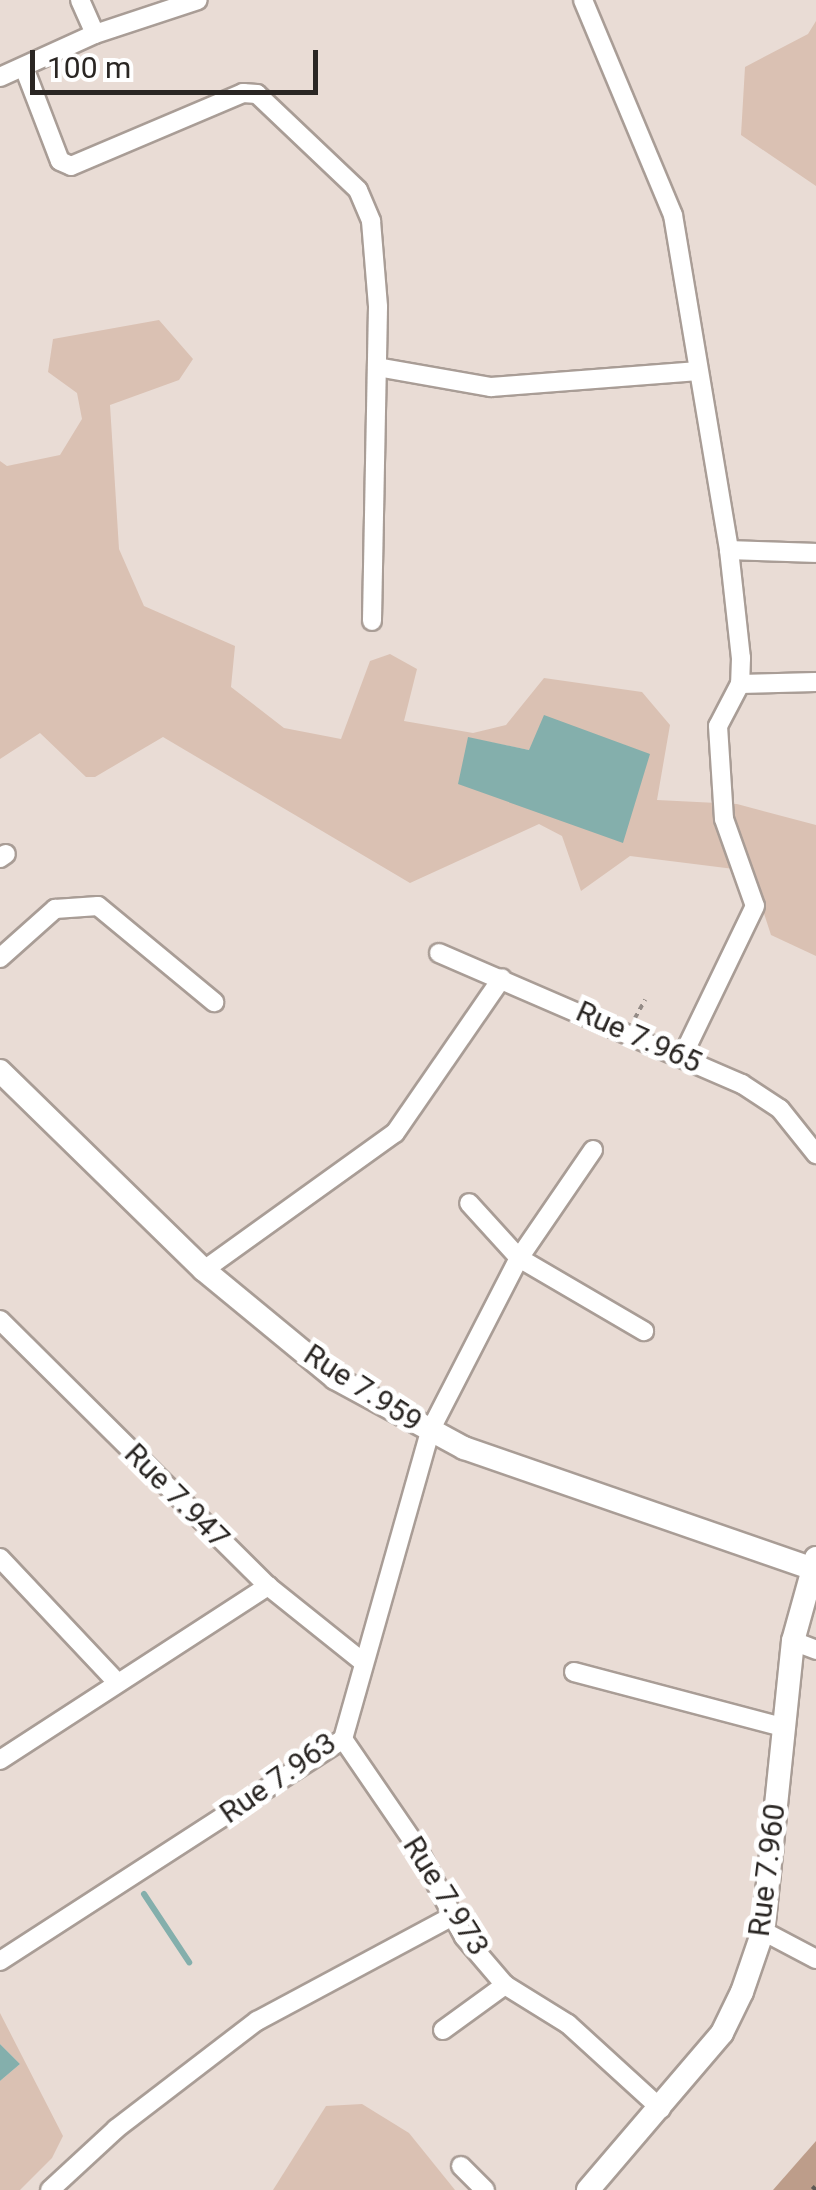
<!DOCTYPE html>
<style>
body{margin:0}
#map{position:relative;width:816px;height:2190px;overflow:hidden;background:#e9dcd5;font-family:Roboto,sans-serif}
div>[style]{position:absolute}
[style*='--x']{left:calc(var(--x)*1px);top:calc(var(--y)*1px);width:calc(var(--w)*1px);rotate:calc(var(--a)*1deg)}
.green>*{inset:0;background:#dac1b3}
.forest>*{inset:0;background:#bd9d8a}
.water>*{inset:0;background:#84afac}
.stream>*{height:6px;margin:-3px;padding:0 3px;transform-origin:3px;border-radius:3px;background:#84afac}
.path>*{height:4px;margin-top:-2px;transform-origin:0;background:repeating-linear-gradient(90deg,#948b86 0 5px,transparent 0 10px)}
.roads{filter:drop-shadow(2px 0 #a99d96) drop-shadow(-2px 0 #a99d96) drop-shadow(0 2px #a99d96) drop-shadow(0 -2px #a99d96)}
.street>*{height:18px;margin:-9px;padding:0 9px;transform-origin:9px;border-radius:9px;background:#fff}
.secondary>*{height:22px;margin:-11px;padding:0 11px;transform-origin:11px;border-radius:11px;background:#fff}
.rail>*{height:6px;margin-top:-3px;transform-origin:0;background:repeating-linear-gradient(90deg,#5f5955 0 12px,transparent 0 24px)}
span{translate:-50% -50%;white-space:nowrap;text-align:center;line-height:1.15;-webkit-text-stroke:10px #fff;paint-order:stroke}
.street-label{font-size:30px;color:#2a2623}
.scale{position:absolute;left:30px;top:50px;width:288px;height:45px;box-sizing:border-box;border:5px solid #2a2623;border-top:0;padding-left:12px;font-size:30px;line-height:35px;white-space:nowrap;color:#2a2623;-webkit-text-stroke:8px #fff;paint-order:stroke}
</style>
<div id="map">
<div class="green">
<div style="clip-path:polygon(816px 21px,816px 186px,741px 135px,745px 67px,808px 34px)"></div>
<div style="clip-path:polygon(evenodd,159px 320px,193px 359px,179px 380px,110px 405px,119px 549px,144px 606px,235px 646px,231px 687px,284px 728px,341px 739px,370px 661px,390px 654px,417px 669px,404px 721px,473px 733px,506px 725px,544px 678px,642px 692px,670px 725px,657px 800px,737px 804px,816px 825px,816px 956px,771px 935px,750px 871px,630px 856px,581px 891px,562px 836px,539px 824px,410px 883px,163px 737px,95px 777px,86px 777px,40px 733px,0 759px,0 461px,7px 466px,60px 455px,82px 419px,77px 393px,48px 372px,53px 339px,159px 320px,469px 738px,529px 750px,459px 784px,469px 738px)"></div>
<div style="clip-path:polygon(0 2013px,63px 2136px,52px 2158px,20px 2190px,0 2190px,0 2081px,20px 2064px,0 2044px)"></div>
<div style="clip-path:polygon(362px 2104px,409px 2133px,455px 2190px,273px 2190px,326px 2106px)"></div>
</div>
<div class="forest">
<div style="clip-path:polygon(816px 2141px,816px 2190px,773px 2190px)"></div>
</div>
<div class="water">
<div style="clip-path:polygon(544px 715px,650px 754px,623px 843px,458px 784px,468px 737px,529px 750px)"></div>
<div style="clip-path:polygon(0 2044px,20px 2064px,0 2081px)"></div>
</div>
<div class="stream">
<div style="--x:144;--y:1894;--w:82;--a:56.5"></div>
</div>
<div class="path">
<div style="--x:635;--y:1018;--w:21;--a:-61"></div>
</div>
<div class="roads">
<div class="street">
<div style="--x:80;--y:0;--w:37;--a:66"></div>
<div style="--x:583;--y:0;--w:233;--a:67.3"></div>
<div style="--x:673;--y:215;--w:340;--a:80.5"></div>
<div style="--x:729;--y:550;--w:109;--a:83.7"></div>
<div style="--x:741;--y:658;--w:26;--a:92"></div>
<div style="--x:740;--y:684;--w:47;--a:117.6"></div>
<div style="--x:718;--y:726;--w:93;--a:86.3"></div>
<div style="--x:724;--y:819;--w:92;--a:70.4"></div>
<div style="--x:755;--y:906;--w:165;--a:115.8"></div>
<div style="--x:25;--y:70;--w:97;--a:69"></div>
<div style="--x:60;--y:161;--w:12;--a:24"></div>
<div style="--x:71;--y:166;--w:187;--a:-23"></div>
<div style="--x:243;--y:93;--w:14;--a:4"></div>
<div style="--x:257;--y:94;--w:139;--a:43.5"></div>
<div style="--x:358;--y:190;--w:34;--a:67"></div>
<div style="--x:371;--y:221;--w:86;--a:85.3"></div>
<div style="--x:378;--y:307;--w:314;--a:91.1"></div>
<div style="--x:0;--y:77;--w:104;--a:-24.4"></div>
<div style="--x:95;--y:34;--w:108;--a:-18.3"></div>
<div style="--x:377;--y:367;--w:116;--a:10"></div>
<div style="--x:491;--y:387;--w:208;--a:-4.4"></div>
<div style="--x:729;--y:550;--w:87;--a:2"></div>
<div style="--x:740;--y:684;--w:76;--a:-1.5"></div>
<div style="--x:0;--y:858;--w:7;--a:-34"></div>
<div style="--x:439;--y:953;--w:330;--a:23.4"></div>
<div style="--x:742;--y:1084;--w:45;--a:33.3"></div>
<div style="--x:780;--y:1109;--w:58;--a:51.3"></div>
<div style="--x:0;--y:958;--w:74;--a:-41.7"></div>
<div style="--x:55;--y:909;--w:43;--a:-4"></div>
<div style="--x:98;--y:906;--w:151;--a:39.6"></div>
<div style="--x:593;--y:1150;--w:131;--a:124.4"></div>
<div style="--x:519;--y:1258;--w:145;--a:30.3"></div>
<div style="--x:204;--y:1270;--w:235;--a:-35.7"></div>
<div style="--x:395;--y:1133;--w:188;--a:-55.4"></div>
<div style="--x:0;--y:1320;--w:378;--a:44.8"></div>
<div style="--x:268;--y:1586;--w:122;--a:38.7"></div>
<div style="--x:0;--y:1558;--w:170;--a:46.7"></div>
<div style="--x:793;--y:1641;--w:25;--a:21"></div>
<div style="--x:574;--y:1672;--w:215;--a:14.8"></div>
<div style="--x:343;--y:1739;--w:127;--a:55.6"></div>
<div style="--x:415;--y:1844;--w:105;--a:62.2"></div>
<div style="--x:464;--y:1937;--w:63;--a:49.5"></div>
<div style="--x:505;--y:1985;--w:74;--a:31.8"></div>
<div style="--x:568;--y:2024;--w:126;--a:42.4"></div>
<div style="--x:0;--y:1760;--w:320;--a:-33"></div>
<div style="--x:763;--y:1931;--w:60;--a:27.8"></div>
<div style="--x:0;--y:1961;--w:409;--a:-32.9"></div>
<div style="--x:343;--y:1739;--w:320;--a:-74.2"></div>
<div style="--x:430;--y:1431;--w:195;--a:-62.8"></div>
<div style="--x:519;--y:1258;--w:74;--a:-132.3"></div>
<div style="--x:443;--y:2030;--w:77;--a:-36"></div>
<div style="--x:461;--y:2166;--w:34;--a:45"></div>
<div style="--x:50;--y:2190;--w:90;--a:-42.7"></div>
<div style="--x:116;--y:2129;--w:178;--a:-37.5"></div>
<div style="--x:257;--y:2021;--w:220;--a:-28.2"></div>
</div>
<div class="secondary">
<div style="--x:0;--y:1071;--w:285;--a:44.3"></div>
<div style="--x:204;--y:1270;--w:170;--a:39.5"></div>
<div style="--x:335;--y:1378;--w:147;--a:28.5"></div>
<div style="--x:464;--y:1448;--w:366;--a:19.1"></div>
<div style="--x:588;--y:2190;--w:206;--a:-49.5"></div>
<div style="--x:722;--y:2033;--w:46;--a:-64"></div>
<div style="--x:742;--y:1992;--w:65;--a:-71"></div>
<div style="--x:763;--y:1931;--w:292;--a:-84.1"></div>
<div style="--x:793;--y:1641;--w:86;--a:-74.5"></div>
</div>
</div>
<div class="rail">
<div style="--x:813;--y:2190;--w:4;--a:-45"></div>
</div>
<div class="street-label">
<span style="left:639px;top:1037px;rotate:24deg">Rue 7.965</span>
<span style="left:363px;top:1388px;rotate:33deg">Rue 7.959</span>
<span style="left:177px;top:1496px;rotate:45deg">Rue 7.947</span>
<span style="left:278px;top:1778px;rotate:-35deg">Rue 7.963</span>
<span style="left:767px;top:1870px;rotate:-83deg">Rue 7.960</span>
<span style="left:446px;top:1896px;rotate:58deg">Rue 7.973</span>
</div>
<div class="scale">100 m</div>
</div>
